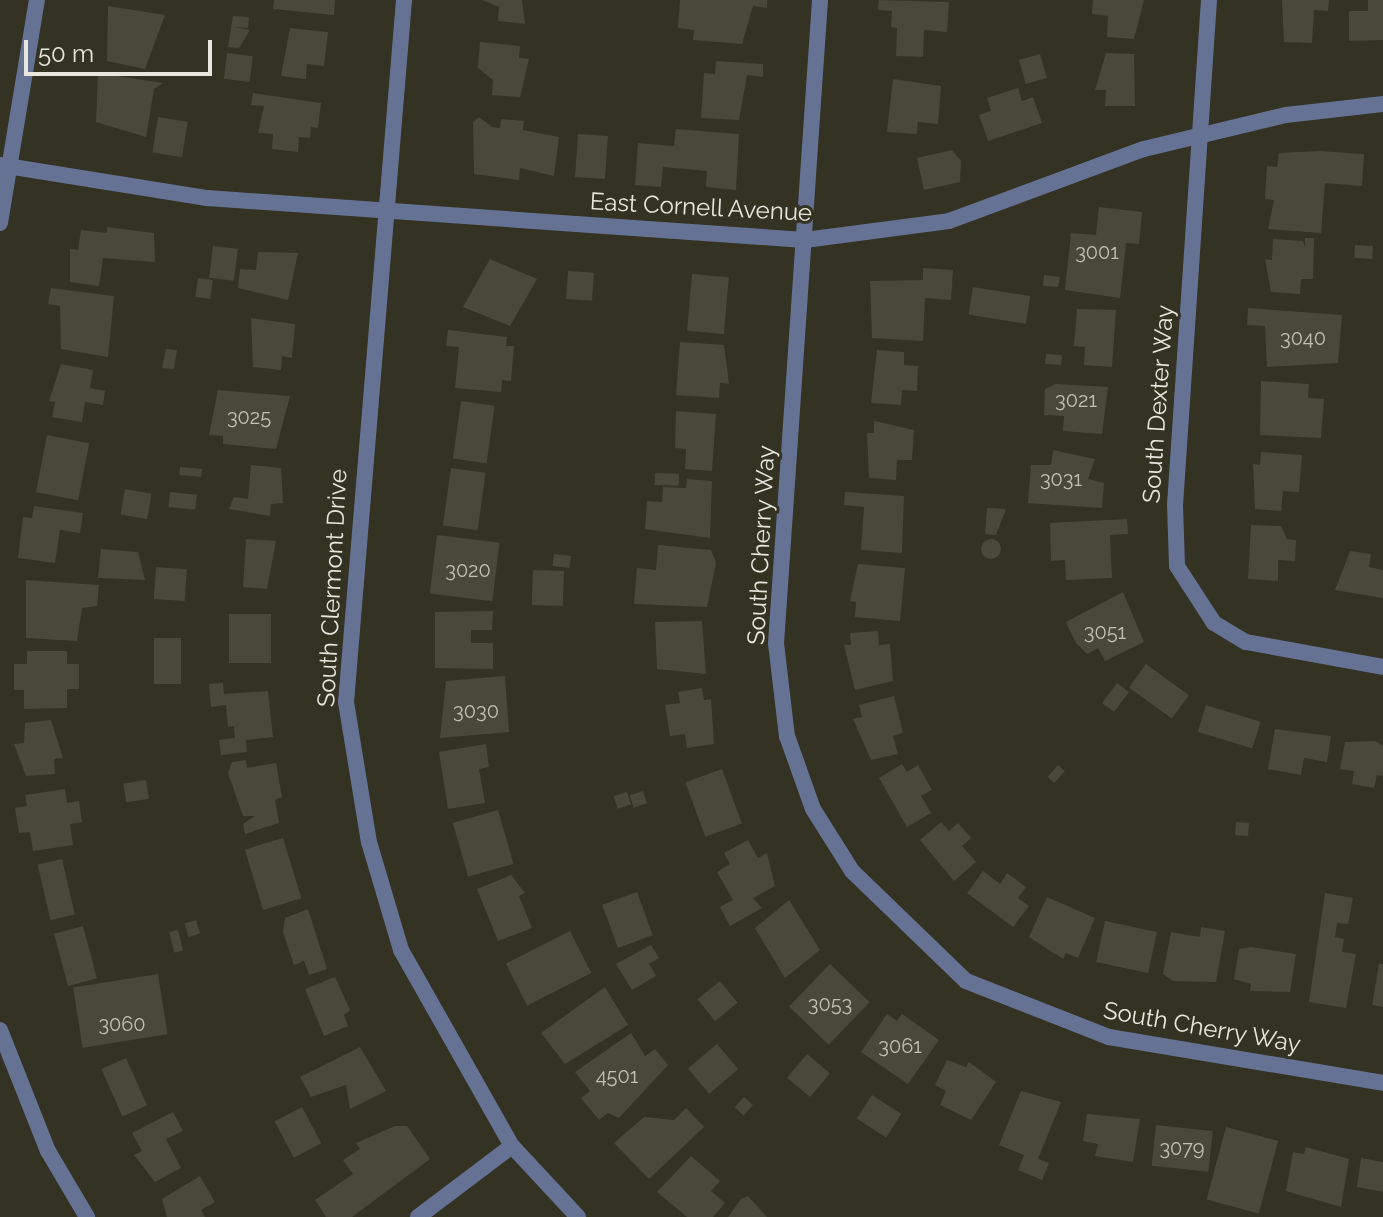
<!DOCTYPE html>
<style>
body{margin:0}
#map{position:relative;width:1383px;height:1217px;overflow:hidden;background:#333223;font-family:Raleway,sans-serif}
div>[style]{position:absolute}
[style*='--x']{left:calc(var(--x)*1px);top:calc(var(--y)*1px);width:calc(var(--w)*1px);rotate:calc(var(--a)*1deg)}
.building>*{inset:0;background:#4a4939;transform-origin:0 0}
.round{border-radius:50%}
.street>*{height:16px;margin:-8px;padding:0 8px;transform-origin:8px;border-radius:8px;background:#667294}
span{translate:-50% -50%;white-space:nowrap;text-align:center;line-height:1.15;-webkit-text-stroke:6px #333223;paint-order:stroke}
.number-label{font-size:20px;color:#c0c0b4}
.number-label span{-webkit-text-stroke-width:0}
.street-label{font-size:24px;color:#e7e7dd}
.scale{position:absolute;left:24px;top:40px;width:188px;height:36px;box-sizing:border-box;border:4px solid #e7e7dd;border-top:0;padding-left:10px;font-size:24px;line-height:28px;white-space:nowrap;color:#e7e7dd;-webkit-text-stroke:6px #333223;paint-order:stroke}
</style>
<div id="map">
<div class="building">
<div style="clip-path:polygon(274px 0,335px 0,334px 15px,273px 9px)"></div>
<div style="clip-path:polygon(482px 0,522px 0,525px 24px,498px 21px,499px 7px)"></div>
<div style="clip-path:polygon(680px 0,767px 0,767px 8px,753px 6px,742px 44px,693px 40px,694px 30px,678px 28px)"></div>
<div style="clip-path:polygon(879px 0,949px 2px,947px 32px,924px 30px,923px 57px,896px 56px,897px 28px,891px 27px,892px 11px,878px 10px)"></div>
<div style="clip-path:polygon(1093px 0,1144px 0,1134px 39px,1107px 37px,1108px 16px,1092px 14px)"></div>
<div style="clip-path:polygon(1282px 0,1329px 0,1328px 11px,1314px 10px,1312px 43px,1284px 42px)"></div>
<div style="clip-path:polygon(1368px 0,1383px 0,1383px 40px,1349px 41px,1349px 11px,1368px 11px)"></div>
<div style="clip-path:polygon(108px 6px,165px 15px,145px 69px,107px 61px)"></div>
<div style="clip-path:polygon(233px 16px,249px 17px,248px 28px,235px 27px,250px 30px,239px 48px,228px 47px)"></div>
<div style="clip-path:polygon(290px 28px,328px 32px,324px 66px,307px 64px,306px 79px,281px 76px)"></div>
<div style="clip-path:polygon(480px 42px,520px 46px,519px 58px,529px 59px,520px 97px,492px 95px,493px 80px,478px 68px)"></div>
<div style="left:227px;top:53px;width:26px;height:26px;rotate:7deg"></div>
<div style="clip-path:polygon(1106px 53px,1134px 54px,1135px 106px,1105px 106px,1106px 90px,1095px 90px)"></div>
<div style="left:1040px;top:54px;width:25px;height:22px;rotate:74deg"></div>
<div style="clip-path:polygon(716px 61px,763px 64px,763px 77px,747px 75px,739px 120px,701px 118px,704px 73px,715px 74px)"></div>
<div style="clip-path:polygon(98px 73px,163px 83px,154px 89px,146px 137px,96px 122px)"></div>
<div style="clip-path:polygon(893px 79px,941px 86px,938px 124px,918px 122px,917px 134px,887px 132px)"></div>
<div style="clip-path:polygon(1018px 88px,1022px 101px,1033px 97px,1042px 123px,988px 141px,979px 115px,991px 111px,987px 98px)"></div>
<div style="clip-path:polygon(253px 93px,321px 103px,318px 128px,311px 127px,310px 138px,299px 137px,298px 152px,272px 149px,273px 134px,258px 133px,264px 106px,251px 105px)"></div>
<div style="left:158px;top:117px;width:30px;height:36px;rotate:9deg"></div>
<div style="clip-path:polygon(479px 117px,492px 127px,500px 128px,501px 119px,524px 121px,523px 130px,559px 137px,554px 176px,520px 168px,519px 180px,474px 174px,473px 122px)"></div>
<div style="clip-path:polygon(676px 129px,739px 134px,736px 190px,706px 187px,707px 171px,663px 167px,661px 187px,635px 185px,638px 143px,674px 146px)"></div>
<div style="left:578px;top:134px;width:30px;height:43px;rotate:4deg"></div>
<div style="clip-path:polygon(952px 150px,961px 161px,960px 182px,924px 190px,917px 158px)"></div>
<div style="clip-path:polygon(1319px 151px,1364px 154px,1362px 186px,1325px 183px,1321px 233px,1268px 229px,1274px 200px,1265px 199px,1267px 166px,1277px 167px,1279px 153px)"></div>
<div style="clip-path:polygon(1099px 207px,1142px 212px,1139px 244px,1126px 243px,1120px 298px,1065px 290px,1071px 233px,1096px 235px)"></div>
<div style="clip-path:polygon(107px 227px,154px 233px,155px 262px,103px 258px,99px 286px,70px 282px,70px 249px,78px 250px,81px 230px,107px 233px)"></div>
<div style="clip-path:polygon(1305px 238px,1314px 238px,1313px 279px,1301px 279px,1300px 294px,1271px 292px,1265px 259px,1272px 260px,1273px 239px,1303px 241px,1305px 248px)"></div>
<div style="left:1355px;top:245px;width:18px;height:13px;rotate:3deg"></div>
<div style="left:213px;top:246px;width:25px;height:32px;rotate:7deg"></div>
<div style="clip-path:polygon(258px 252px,298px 253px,288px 300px,238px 288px,240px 269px,256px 270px)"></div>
<div style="clip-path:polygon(490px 259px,537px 279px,510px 326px,463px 307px)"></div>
<div style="clip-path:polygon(923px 268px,953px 270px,951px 300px,925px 298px,923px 341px,872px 338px,870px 281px,923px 280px)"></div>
<div style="left:568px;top:271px;width:26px;height:28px;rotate:4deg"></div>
<div style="left:692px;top:274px;width:37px;height:57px;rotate:5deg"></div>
<div style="clip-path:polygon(1044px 275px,1060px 277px,1058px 287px,1043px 286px)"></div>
<div style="left:198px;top:278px;width:15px;height:19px;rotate:8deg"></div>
<div style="left:973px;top:287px;width:58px;height:28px;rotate:9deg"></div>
<div style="clip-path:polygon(51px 288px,114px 296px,108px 357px,61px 349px,60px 306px,48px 304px)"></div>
<div style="clip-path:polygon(1248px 308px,1342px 315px,1338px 363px,1267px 367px,1265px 326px,1247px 325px)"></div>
<div style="clip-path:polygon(1077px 309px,1116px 310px,1112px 367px,1084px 365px,1085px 347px,1074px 346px)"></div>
<div style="clip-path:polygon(251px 318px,295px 324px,292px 358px,282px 356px,281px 370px,253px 367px)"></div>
<div style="clip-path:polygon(448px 330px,507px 337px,506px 346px,514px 346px,511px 381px,502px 380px,501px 392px,455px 388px,459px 347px,446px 346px)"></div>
<div style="clip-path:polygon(680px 342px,724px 345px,729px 384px,720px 383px,719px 398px,676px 395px)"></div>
<div style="clip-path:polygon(166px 349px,177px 350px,174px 369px,162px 368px)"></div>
<div style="clip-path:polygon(877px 350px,904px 352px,904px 365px,918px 366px,917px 391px,902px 390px,901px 405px,871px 403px)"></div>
<div style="left:1046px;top:354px;width:16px;height:10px;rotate:4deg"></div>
<div style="clip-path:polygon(61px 364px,93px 370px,90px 388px,105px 391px,103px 405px,85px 402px,82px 422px,52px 417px,55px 402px,49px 401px)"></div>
<div style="clip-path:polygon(1261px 381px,1309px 384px,1308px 398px,1324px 399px,1321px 438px,1260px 435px)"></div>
<div style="clip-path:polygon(1056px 384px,1108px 387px,1102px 434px,1063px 431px,1064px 416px,1044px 415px,1045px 389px)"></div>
<div style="clip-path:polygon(218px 390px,290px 396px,276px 449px,223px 444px,223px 436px,209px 435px)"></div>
<div style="left:461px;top:401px;width:34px;height:58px;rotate:8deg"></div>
<div style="clip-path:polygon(676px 411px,716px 414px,712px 471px,685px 469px,686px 449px,675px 448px)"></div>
<div style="clip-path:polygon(874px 421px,914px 430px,912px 460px,897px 460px,896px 480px,869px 478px,867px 433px,874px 433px)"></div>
<div style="left:47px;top:435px;width:43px;height:58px;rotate:11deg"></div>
<div style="clip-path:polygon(1053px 450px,1095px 459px,1088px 479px,1104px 483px,1102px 508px,1028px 503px,1031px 465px,1051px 465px)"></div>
<div style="clip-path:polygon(1261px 452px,1302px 455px,1299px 492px,1283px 491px,1281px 511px,1255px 509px,1253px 464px,1260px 465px)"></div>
<div style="clip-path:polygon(251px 465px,281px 468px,283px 503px,271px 504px,270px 516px,229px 509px,234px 497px,248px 499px)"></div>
<div style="left:180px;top:467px;width:22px;height:8px;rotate:5deg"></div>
<div style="left:451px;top:468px;width:35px;height:58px;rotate:8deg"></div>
<div style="left:655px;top:473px;width:24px;height:12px;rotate:2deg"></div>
<div style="clip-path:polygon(687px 479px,712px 481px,710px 538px,645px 529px,647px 501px,662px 502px,663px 487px,686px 488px)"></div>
<div style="left:125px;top:489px;width:27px;height:26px;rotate:10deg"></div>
<div style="left:170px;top:492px;width:27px;height:15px;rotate:6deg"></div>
<div style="clip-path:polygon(845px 492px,904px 496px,902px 553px,861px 550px,864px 507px,844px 505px)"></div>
<div style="clip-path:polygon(34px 506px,83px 513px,80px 533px,60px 530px,55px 563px,18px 558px,23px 517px,32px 518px)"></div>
<div style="clip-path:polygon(987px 508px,1006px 509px,996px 535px,985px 534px)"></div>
<div style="clip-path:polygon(1127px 519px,1128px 534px,1110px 535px,1112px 578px,1066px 580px,1065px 560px,1051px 561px,1050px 523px)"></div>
<div style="clip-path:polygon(1251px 525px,1281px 526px,1287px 539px,1296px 540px,1295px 561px,1278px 560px,1278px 581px,1248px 579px)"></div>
<div style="left:437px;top:535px;width:63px;height:59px;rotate:7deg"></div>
<div class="round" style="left:981px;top:539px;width:20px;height:20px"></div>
<div style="clip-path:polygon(246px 539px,276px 541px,267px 589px,243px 587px)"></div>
<div style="clip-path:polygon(658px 545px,711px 550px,716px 563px,707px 607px,634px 604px,637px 568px,656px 570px)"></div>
<div style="clip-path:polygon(101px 549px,138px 552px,145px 580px,98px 578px)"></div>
<div style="clip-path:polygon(1350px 551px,1371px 554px,1369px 567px,1383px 570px,1383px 598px,1335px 590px)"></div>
<div style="left:554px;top:554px;width:17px;height:12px;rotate:7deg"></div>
<div style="clip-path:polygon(858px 564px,905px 568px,900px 621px,855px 617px,856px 602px,850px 601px)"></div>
<div style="left:156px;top:567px;width:31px;height:32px;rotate:4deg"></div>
<div style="left:533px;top:570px;width:31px;height:35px;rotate:2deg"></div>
<div style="clip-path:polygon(26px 580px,99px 585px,97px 606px,82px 608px,77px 641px,26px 638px)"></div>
<div style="clip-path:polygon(1123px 592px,1144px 642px,1105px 661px,1098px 648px,1087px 654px,1076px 643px,1066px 622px)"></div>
<div style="clip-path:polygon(493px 611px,492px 630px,471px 630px,471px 643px,493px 643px,493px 669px,435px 668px,435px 612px)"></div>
<div style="left:229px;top:614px;width:42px;height:49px"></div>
<div style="clip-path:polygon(702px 621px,706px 674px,657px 669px,655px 622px)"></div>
<div style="clip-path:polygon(878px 631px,879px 645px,890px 644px,893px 681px,855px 690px,844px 645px,851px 645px,850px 633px)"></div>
<div style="left:154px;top:638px;width:27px;height:46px"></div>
<div style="clip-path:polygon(27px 651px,67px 651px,67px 664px,79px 664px,79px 689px,67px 689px,67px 708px,24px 709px,24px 690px,14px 690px,14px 664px,27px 664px)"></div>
<div style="left:1146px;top:664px;width:53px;height:29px;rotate:36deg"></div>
<div style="clip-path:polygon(505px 676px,509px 732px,440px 738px,446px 681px)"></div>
<div style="clip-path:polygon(223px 683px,224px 694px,268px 691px,273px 737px,246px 740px,247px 752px,221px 755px,219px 740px,235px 738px,234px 726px,228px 727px,226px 705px,211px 707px,209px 684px)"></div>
<div style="left:1117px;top:683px;width:15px;height:25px;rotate:37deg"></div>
<div style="clip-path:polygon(702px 688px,704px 700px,711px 699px,714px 744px,687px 748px,685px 734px,670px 736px,665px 705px,680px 703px,678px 692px)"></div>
<div style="clip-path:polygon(894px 696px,903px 733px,893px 736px,898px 754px,871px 760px,853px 719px,862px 717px,859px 705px)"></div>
<div style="left:1206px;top:705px;width:57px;height:28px;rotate:17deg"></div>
<div style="clip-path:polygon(51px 720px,63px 758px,54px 759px,55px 774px,26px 776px,14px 744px,24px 743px,25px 723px)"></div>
<div style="clip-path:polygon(1275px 729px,1331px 736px,1327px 762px,1304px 758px,1301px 775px,1268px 769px)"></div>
<div style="clip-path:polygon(1375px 741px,1383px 746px,1383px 776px,1377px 775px,1374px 788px,1352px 784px,1354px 771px,1340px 769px,1345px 742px)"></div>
<div style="clip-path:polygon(486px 744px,489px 767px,479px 769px,485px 803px,448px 809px,439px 752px)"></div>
<div style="clip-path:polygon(246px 760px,247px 768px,276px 763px,282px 797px,275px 800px,279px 823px,245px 834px,243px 824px,255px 816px,243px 816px,228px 773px,232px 762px)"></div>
<div style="clip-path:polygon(902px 764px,907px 772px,918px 765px,932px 790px,921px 796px,931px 813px,907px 827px,879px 778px)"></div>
<div style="left:1058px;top:765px;width:9px;height:16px;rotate:41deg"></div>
<div style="left:722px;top:769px;width:58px;height:39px;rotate:70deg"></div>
<div style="left:146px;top:780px;width:19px;height:23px;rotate:81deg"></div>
<div style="clip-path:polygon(65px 789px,67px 803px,79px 801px,82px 822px,70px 824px,73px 845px,33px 851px,30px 832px,19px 833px,15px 808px,27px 806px,25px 795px)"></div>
<div style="left:643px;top:791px;width:13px;height:14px;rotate:72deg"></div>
<div style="left:627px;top:792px;width:13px;height:14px;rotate:72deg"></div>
<div style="left:498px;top:810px;width:56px;height:47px;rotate:74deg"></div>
<div style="clip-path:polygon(941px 822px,949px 831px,958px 823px,971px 838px,962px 846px,976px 862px,954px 881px,920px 840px)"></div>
<div style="left:1236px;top:822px;width:13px;height:13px;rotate:4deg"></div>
<div style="left:283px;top:838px;width:63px;height:40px;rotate:73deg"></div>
<div style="clip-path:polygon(748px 840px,758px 858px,767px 853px,775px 886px,753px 898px,762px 908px,730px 926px,720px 907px,733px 900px,717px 872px,730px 864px,724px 853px)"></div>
<div style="left:62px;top:859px;width:57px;height:25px;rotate:77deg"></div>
<div style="clip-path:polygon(983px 871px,1000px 884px,1007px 873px,1026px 887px,1018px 898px,1029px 906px,1013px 927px,967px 893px)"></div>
<div style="clip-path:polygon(511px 875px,525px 893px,519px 896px,532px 928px,498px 941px,477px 889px)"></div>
<div style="left:637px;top:892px;width:46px;height:37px;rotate:70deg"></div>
<div style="clip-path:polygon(1325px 893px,1353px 898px,1348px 924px,1337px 923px,1335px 937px,1344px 939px,1342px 952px,1356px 954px,1346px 1008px,1309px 1002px)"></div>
<div style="clip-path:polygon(1047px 897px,1095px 918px,1078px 958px,1066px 953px,1063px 959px,1029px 937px)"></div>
<div style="clip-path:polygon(789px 900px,820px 950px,785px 978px,755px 928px)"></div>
<div style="clip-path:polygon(308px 909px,327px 969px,309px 975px,304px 961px,294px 965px,283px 932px,285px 918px)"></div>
<div style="left:196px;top:920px;width:14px;height:12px;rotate:73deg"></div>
<div style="left:1105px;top:921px;width:53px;height:42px;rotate:12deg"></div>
<div style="left:83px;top:926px;width:54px;height:30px;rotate:75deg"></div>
<div style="clip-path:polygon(1201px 927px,1225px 931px,1216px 982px,1173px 981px,1163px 974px,1171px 932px,1200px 937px)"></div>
<div style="left:178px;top:930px;width:21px;height:9px;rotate:76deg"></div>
<div style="left:570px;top:931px;width:47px;height:72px;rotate:63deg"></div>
<div style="clip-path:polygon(651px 945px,659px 958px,649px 964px,656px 976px,632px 990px,616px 964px)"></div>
<div style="clip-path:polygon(1251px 947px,1296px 954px,1290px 992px,1250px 991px,1251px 984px,1234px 979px,1239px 949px)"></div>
<div style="left:830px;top:964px;width:55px;height:59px;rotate:44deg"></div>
<div style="clip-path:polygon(1379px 964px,1383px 964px,1383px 1007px,1372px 1005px)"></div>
<div style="left:158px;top:974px;width:61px;height:86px;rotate:81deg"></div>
<div style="clip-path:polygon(335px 977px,350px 1010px,344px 1015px,348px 1026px,324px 1036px,305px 989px)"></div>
<div style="left:720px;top:981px;width:28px;height:29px;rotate:51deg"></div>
<div style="clip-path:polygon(605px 987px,628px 1025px,565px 1064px,541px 1033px)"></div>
<div style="clip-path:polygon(887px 1014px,897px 1021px,902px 1014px,939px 1040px,908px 1084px,861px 1052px)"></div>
<div style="clip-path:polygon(631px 1033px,645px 1056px,655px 1049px,668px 1065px,619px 1118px,608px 1113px,599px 1120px,581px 1098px,590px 1091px,575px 1072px)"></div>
<div style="left:717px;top:1044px;width:33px;height:38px;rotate:50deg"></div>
<div style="clip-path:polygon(360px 1047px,386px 1091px,350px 1109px,346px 1085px,311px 1097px,300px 1077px)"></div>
<div style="left:807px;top:1054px;width:30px;height:31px;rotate:40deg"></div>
<div style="left:126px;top:1058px;width:52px;height:27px;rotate:66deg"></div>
<div style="clip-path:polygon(947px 1060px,966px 1067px,969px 1062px,996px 1082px,971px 1120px,940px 1105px,946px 1091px,935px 1085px)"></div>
<div style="clip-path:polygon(1021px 1091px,1061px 1102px,1038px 1159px,1049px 1163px,1042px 1180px,1018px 1170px,1024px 1155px,999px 1145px)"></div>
<div style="left:872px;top:1095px;width:35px;height:28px;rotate:33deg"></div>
<div style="left:744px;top:1097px;width:12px;height:14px;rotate:42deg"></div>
<div style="left:302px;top:1107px;width:41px;height:31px;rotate:62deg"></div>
<div style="clip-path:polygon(686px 1108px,704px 1127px,649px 1179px,614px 1143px,644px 1117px,674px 1120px)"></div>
<div style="clip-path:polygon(173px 1112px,183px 1131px,166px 1139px,181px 1168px,155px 1182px,134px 1155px,142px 1151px,132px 1133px)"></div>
<div style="clip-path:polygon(1087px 1114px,1140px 1119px,1133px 1162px,1095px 1156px,1098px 1144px,1083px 1141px)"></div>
<div style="left:1156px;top:1125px;width:57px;height:41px;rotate:6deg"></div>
<div style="clip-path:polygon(395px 1126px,407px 1126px,430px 1159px,352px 1217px,326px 1217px,315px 1200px,353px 1174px,343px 1160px,360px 1149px,356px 1143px)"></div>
<div style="left:1226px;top:1127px;width:54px;height:75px;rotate:15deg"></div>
<div style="clip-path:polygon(1306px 1147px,1349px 1159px,1341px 1207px,1286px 1191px,1293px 1152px,1304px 1154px)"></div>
<div style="clip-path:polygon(691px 1156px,720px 1181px,711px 1191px,725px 1203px,713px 1217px,687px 1217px,657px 1192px)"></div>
<div style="clip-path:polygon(1361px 1158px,1383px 1162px,1383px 1192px,1357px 1187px)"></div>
<div style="clip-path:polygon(200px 1176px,215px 1202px,201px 1210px,205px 1217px,167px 1217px,162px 1199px)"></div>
<div style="clip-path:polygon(748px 1196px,767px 1217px,728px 1217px,741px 1199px)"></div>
</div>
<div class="street">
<div style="--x:404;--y:0;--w:704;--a:94.72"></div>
<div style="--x:346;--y:702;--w:142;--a:80.7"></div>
<div style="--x:369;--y:842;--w:113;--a:73.5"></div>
<div style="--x:401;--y:950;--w:225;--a:60.5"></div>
<div style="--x:512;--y:1146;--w:97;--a:47.1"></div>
<div style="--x:820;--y:0;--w:645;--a:93.91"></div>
<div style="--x:776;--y:643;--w:94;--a:83.3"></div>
<div style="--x:787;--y:736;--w:77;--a:70.4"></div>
<div style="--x:813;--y:809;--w:73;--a:57.8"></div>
<div style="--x:852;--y:871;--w:158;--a:44"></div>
<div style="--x:966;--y:981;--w:154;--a:21.4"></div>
<div style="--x:1109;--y:1037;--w:278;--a:9.5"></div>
<div style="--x:1209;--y:0;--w:506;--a:93.85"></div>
<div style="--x:1175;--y:505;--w:61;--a:88.1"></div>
<div style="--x:1177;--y:566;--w:68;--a:57"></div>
<div style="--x:1214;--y:623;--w:37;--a:31"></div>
<div style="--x:1246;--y:642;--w:139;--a:10.3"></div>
<div style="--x:0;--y:165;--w:210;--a:9.1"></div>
<div style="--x:207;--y:198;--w:599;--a:4.02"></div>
<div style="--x:805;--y:240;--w:145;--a:-7.5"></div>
<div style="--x:949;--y:221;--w:208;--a:-20.3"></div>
<div style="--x:1144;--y:149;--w:146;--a:-13.5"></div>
<div style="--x:1286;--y:115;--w:98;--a:-6.5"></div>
<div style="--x:0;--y:223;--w:226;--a:-80.6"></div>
<div style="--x:0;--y:1030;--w:130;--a:68.4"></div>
<div style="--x:48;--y:1151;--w:77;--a:59.4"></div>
<div style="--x:418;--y:1217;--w:118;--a:-37.1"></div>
</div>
<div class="number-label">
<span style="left:1097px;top:252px">3001</span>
<span style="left:1303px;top:338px">3040</span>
<span style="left:1076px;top:400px">3021</span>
<span style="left:249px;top:417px">3025</span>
<span style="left:1061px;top:479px">3031</span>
<span style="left:468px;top:570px">3020</span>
<span style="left:1105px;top:632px">3051</span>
<span style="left:476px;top:711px">3030</span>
<span style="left:830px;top:1004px">3053</span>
<span style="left:122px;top:1024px">3060</span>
<span style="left:900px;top:1046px">3061</span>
<span style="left:617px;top:1076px">4501</span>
<span style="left:1182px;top:1148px">3079</span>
</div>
<div class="street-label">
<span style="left:701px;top:207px;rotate:3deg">East Cornell Avenue</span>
<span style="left:1158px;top:404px;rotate:-86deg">South Dexter Way</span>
<span style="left:761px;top:545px;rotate:-87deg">South Cherry Way</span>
<span style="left:332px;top:588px;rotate:-87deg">South Clermont Drive</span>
<span style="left:1202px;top:1027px;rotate:10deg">South Cherry Way</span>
</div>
<div class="scale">50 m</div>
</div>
